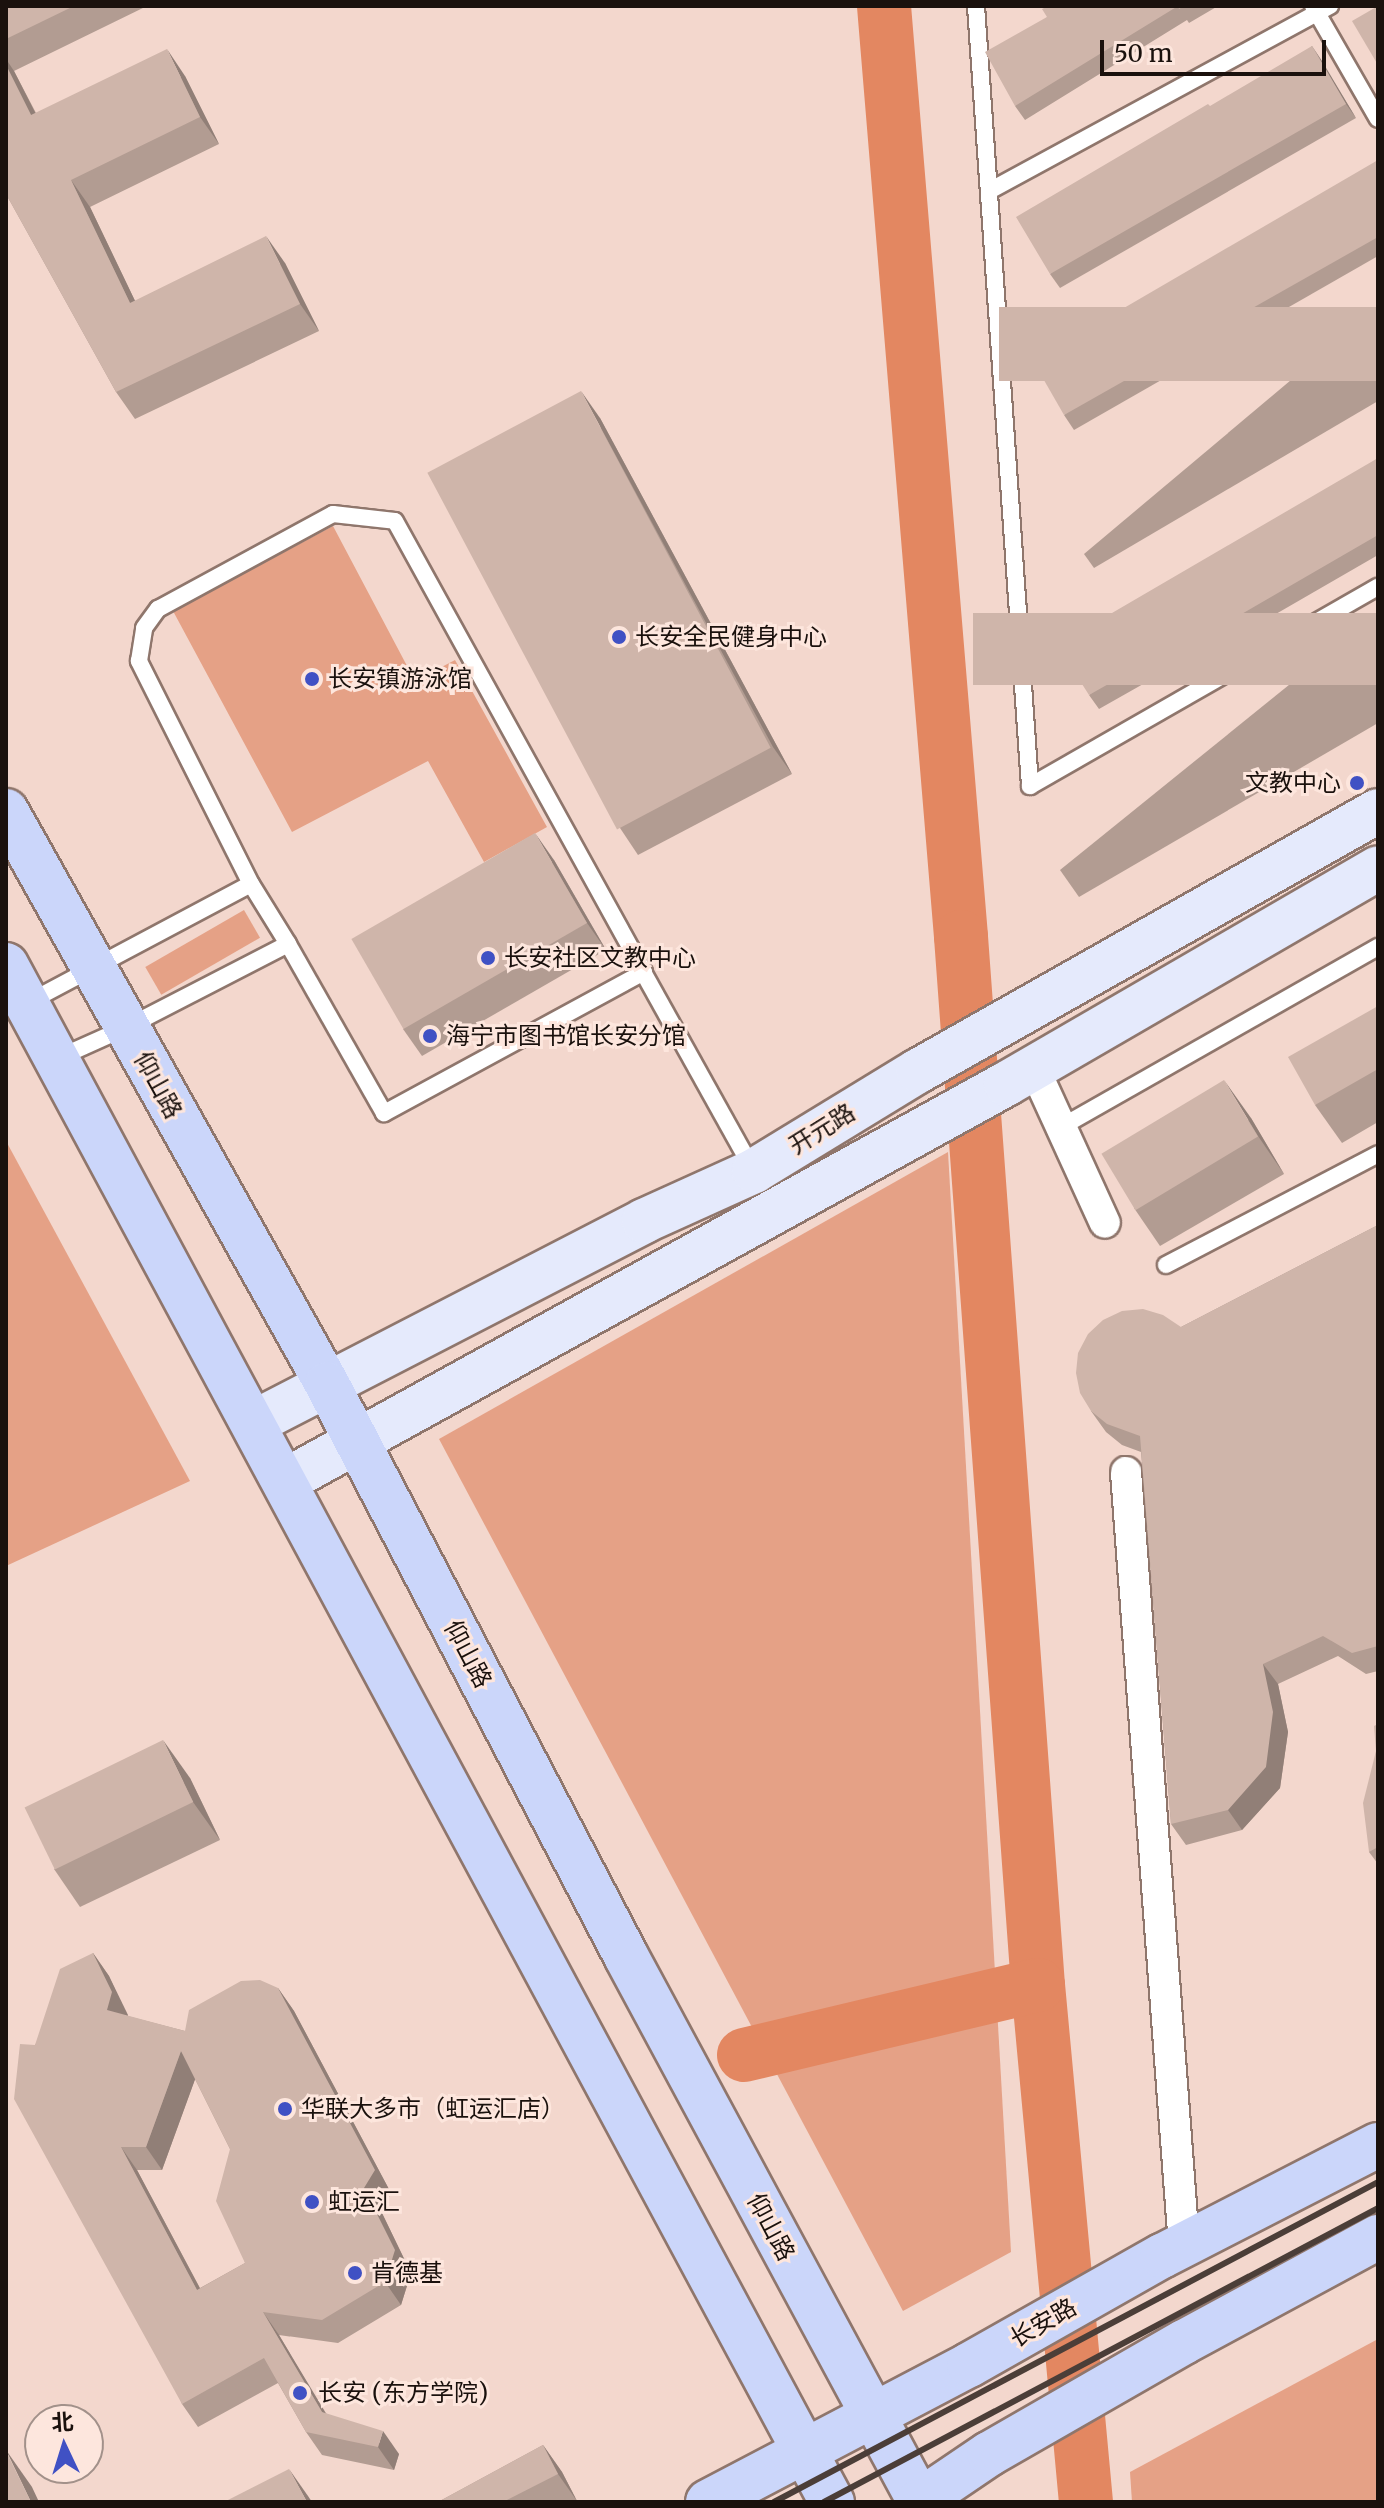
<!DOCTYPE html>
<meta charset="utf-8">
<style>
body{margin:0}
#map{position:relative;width:1384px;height:2508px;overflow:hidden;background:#f3d7cd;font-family:Merriweather,"Noto Sans SC",serif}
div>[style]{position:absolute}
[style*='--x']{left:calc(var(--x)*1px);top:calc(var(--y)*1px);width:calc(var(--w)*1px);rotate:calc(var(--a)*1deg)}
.green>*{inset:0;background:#e5a186;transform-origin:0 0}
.river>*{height:54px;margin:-27px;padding:0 27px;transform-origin:27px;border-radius:27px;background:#e38761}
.roads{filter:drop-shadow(2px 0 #8f766c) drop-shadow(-2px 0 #8f766c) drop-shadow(0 2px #8f766c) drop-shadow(0 -2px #8f766c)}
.lane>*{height:16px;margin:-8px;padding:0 8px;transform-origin:8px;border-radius:8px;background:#fff}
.street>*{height:30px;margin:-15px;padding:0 15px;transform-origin:15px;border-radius:15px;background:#fff}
.secondary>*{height:44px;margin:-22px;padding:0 22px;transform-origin:22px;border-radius:22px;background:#e5eafc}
.primary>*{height:44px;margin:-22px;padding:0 22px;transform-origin:22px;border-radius:22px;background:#cbd6fa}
.rail>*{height:6px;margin:-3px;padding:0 3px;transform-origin:3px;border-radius:3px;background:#4b3e38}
.wall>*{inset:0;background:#b29c92}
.shaded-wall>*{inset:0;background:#917f77}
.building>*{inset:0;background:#cfb5aa;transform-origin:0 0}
.dots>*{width:22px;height:22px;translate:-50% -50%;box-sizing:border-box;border:4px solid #fde6dd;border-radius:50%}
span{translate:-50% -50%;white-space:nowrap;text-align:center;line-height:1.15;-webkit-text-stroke:6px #fde6dd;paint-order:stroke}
.poi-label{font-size:24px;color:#1a110d}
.left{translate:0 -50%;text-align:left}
.right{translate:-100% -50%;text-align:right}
.street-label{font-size:24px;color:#1a110d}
.frame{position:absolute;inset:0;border:8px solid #1a110d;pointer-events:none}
.north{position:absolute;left:24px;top:2404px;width:80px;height:80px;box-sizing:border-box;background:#fde6dd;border:2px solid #a2918a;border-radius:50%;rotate:356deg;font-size:22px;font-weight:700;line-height:32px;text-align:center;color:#1a110d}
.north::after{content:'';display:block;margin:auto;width:28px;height:36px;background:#4051c4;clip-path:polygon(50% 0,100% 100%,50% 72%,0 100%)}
.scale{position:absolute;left:1100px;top:40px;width:226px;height:36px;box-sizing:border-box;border:4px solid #1a110d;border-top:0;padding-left:10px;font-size:24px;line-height:28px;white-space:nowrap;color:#1a110d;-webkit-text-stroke:6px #fde6dd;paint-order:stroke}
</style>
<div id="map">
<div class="green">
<div style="clip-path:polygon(333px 526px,415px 681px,455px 660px,547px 827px,484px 862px,428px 761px,292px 832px,173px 611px)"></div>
<div style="left:244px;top:910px;width:32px;height:114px;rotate:60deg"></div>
<div style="clip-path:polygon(6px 1141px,190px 1481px,6px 1566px)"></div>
<div style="clip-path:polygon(948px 1152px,1011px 2252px,903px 2311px,439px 1439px)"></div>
<div style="clip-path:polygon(1378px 2339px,1378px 2502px,1132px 2502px,1130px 2472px)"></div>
</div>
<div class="river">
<div style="--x:884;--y:6;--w:934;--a:85.27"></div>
<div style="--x:961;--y:937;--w:1051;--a:85.8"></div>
<div style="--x:1038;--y:1985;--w:519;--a:84.7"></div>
<div style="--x:744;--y:2055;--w:302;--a:-13.4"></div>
</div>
<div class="roads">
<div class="lane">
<div style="--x:976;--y:6;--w:782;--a:86.04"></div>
<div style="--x:1030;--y:786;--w:401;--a:-29.8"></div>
<div style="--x:1313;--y:6;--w:130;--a:60.1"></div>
<div style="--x:991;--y:190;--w:386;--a:-28.5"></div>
<div style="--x:251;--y:884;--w:70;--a:58.3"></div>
<div style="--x:638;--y:963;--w:237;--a:60.9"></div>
<div style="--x:29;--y:1002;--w:251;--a:-28"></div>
<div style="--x:251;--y:884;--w:250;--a:-116.7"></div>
<div style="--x:139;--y:661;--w:33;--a:-81"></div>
<div style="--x:144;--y:628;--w:24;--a:-54"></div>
<div style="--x:158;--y:609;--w:199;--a:-28.5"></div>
<div style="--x:333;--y:514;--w:62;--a:6.4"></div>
<div style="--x:395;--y:521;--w:515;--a:61.1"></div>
<div style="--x:644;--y:972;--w:296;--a:151.5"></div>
<div style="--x:384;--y:1113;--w:194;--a:-119.6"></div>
<div style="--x:288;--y:944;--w:183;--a:152.7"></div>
<div style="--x:125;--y:1028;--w:73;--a:155.9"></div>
<div style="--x:1061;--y:1127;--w:365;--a:-29.6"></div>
<div style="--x:1166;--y:1265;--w:239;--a:-27.6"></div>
</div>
<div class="street">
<div style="--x:1034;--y:1068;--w:170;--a:65.4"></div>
<div style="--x:1126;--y:1472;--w:775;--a:85.71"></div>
</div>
<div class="secondary">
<div style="--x:253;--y:1423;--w:440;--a:-27.3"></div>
<div style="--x:644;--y:1221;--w:121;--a:-24.4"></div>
<div style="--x:754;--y:1171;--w:192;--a:-31.4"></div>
<div style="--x:918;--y:1071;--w:528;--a:-29.48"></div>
<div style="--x:285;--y:1481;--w:823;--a:-28.84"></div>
<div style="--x:1006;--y:1084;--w:430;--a:-30.1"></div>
</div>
<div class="primary">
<div style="--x:6;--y:811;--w:657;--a:60.74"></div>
<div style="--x:327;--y:1384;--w:645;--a:62.4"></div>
<div style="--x:626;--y:1956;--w:620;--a:61.7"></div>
<div style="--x:6;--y:965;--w:1745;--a:61.75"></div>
<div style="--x:708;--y:2502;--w:295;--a:-27.7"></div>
<div style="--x:969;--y:2365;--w:222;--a:-29.5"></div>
<div style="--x:1162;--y:2256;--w:243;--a:-27.2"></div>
<div style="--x:918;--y:2502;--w:86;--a:-34.1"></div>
<div style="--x:989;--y:2454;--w:225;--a:-29.9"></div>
<div style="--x:1184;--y:2342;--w:221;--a:-28.4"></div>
</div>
</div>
<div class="rail">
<div style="--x:774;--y:2502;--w:684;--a:-27.91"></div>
<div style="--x:824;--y:2502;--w:627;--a:-27.95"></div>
</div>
<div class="wall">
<div style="clip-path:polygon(6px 6px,147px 6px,14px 71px,36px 113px,185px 76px,219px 144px,90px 207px,135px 301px,285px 263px,319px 331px,135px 419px,116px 392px,6px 194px)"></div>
<div style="clip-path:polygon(1048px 6px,1218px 6px,1189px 23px,1187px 20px,1025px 120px,1015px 106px,1047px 17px)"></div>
<div style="clip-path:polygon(1312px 46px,1356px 118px,1060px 288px,1050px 274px)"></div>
<div style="clip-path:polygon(1378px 160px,1378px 256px,1074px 430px,1064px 415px)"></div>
<div style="clip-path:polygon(1378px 307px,1378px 401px,1094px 568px,1084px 554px)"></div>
<div style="clip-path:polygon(600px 418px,792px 774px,638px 855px,620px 828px)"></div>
<div style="clip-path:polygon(1378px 458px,1378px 555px,1155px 684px,1152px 679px,1099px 709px,1089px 695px)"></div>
<div style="clip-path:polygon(1378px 613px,1378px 723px,1079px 897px,1060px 870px)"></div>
<div style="clip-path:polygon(554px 860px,606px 950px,422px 1056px,403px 1029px)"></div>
<div style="clip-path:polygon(1378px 1006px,1378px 1122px,1342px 1143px,1315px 1105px)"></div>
<div style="clip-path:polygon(1251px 1118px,1284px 1174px,1160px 1246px,1134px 1208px)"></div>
<div style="clip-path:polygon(1378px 1225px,1378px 1671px,1366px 1674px,1338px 1656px,1278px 1684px,1288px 1732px,1280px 1788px,1242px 1830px,1186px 1845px,1171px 1824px,1141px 1452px,1122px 1445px,1106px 1432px,1091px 1411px,1181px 1327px)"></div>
<div style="clip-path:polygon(1378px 1724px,1378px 1864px,1369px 1852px)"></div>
<div style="clip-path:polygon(190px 1778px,220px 1840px,80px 1907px,54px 1869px)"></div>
<div style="clip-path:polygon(evenodd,93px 1953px,109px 1976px,127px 2016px,185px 2031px,278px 1988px,294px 2011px,391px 2193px,381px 2211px,411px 2273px,401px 2305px,338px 2343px,279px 2335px,325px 2413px,399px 2454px,394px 2470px,322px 2455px,306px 2432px,278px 2383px,198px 2427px,182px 2404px,35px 2045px,93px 1953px,195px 2079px,230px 2149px,245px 2263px,200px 2288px,137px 2170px,162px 2170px,195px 2079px)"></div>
<div style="clip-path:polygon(543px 2445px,562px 2472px,577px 2501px,574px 2502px,438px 2502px)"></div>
</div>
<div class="shaded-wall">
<div style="clip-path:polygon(1312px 46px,1322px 61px,1356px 118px,1346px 104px)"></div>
<div style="clip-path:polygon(167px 49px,185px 76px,219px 144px,200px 117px)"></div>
<div style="clip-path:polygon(6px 59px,14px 71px,50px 142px,31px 115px,6px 65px)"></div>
<div style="clip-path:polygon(71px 180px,90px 207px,149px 330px,130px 303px)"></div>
<div style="clip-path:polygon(266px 236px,285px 263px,319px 331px,300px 304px)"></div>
<div style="clip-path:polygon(581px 391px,600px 418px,792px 774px,773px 747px)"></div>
<div style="clip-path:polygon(535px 833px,554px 860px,606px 950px,587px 923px)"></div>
<div style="clip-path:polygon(1224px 1080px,1251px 1118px,1284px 1174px,1258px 1136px)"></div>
<div style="clip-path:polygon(1263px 1664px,1278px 1684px,1288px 1732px,1280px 1788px,1242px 1830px,1228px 1810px)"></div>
<div style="clip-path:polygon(163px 1740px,190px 1778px,220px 1840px,193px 1802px)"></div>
<div style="clip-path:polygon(93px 1953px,109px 1976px,128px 2015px,123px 2033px,107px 2010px)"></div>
<div style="clip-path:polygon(278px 1988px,294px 2011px,391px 2193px,381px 2211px,411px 2273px,401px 2305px,385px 2282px,364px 2188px)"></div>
<div style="clip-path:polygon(181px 2051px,197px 2074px,162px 2170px,146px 2147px)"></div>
<div style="clip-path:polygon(121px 2147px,137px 2170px,213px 2313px,197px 2290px)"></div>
<div style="clip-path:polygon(263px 2312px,279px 2335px,339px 2435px,322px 2412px)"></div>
<div style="clip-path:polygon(383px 2431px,399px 2454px,394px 2470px,378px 2447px)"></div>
<div style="clip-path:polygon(543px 2445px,562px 2472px,577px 2501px,558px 2474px)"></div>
<div style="clip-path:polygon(6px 2450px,32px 2487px,39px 2502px,31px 2502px)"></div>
<div style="clip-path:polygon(289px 2469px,308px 2496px,312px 2502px,307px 2502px)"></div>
</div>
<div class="building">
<div style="clip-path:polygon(6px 6px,74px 6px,6px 39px)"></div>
<div style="clip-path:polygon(1048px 6px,1184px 6px,1179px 9px,1178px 6px,1015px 106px,985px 52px,1047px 17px,1042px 9px)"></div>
<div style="clip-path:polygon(1378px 6px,1378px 65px,1352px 21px)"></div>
<div style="clip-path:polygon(1312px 46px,1346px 104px,1050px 274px,1016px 217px,1208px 104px,1210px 106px)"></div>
<div style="clip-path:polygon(167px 49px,200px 117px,71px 180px,130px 303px,266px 236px,300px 304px,116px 392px,6px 194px,6px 65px,31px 115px)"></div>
<div style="clip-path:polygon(1378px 160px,1378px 237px,1064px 415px,1033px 361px)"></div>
<div style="left:1378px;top:307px;width:74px;height:379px;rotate:90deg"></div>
<div style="left:581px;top:391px;width:404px;height:174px;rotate:62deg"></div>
<div style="clip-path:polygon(1378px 458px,1378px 535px,1145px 670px,1142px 665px,1089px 695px,1061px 651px,1115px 619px,1112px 613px)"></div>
<div style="left:1378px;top:613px;width:72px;height:405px;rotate:90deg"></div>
<div style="left:535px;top:833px;width:104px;height:212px;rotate:60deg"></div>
<div style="clip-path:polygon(1378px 1006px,1378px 1069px,1315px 1105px,1288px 1057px)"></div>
<div style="left:1224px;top:1080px;width:66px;height:143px;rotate:59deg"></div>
<div style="clip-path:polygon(1378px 1225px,1378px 1646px,1352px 1653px,1323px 1636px,1263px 1664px,1273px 1712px,1266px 1767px,1228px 1810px,1171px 1824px,1140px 1436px,1107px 1424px,1091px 1411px,1080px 1393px,1076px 1373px,1078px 1353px,1088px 1334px,1103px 1320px,1122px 1311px,1143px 1309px,1163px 1315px,1181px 1327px)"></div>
<div style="clip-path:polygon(1378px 1724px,1378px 1847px,1369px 1852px,1363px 1803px,1376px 1751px,1374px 1726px)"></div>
<div style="left:163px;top:1740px;width:69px;height:154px;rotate:64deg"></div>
<div style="clip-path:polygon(evenodd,93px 1953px,112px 1992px,107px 2010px,185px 2031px,189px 2010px,241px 1981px,260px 1980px,278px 1988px,375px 2170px,364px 2188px,395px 2250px,385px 2282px,322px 2320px,263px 2312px,322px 2412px,383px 2431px,378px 2447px,306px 2432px,264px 2358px,182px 2404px,14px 2099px,20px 2044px,35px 2045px,60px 1969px,93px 1953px,181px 2051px,230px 2149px,216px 2201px,245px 2263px,197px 2290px,121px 2147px,146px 2147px,181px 2051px)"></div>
<div style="clip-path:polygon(543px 2445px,558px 2474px,503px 2502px,438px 2502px)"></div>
<div style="clip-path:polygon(6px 2451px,31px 2502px,6px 2502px)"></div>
<div style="clip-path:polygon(289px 2469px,307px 2502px,224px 2502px)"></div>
</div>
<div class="dots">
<div style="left:619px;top:637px;background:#4051c4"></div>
<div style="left:312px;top:679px;background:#4051c4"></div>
<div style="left:1357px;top:783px;background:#4051c4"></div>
<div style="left:488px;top:958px;background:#4051c4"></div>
<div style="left:430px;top:1036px;background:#4051c4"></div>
<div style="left:285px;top:2109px;background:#4051c4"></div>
<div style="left:312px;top:2202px;background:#4051c4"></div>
<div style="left:355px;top:2273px;background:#4051c4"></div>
<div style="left:300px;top:2393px;background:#4051c4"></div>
</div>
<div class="poi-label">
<span class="left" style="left:635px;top:637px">长安全民健身中心</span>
<span class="left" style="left:328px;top:679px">长安镇游泳馆</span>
<span class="right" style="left:1341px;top:783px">文教中心</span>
<span class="left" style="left:504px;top:958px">长安社区文教中心</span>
<span class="left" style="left:446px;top:1036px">海宁市图书馆长安分馆</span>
<span class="left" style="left:301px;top:2109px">华联大多市（虹运汇店）</span>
<span class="left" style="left:328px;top:2202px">虹运汇</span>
<span class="left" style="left:371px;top:2273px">肯德基</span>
<span class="left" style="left:318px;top:2393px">长安 (东方学院)</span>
</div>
<div class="street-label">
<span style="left:158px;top:1085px;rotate:61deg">仰山路</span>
<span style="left:822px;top:1129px;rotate:-32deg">开元路</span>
<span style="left:468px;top:1654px;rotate:62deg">仰山路</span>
<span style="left:771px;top:2227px;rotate:62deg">仰山路</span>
<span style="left:1043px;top:2323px;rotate:-30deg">长安路</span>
</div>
<div class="frame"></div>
<div class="north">北</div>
<div class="scale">50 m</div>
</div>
